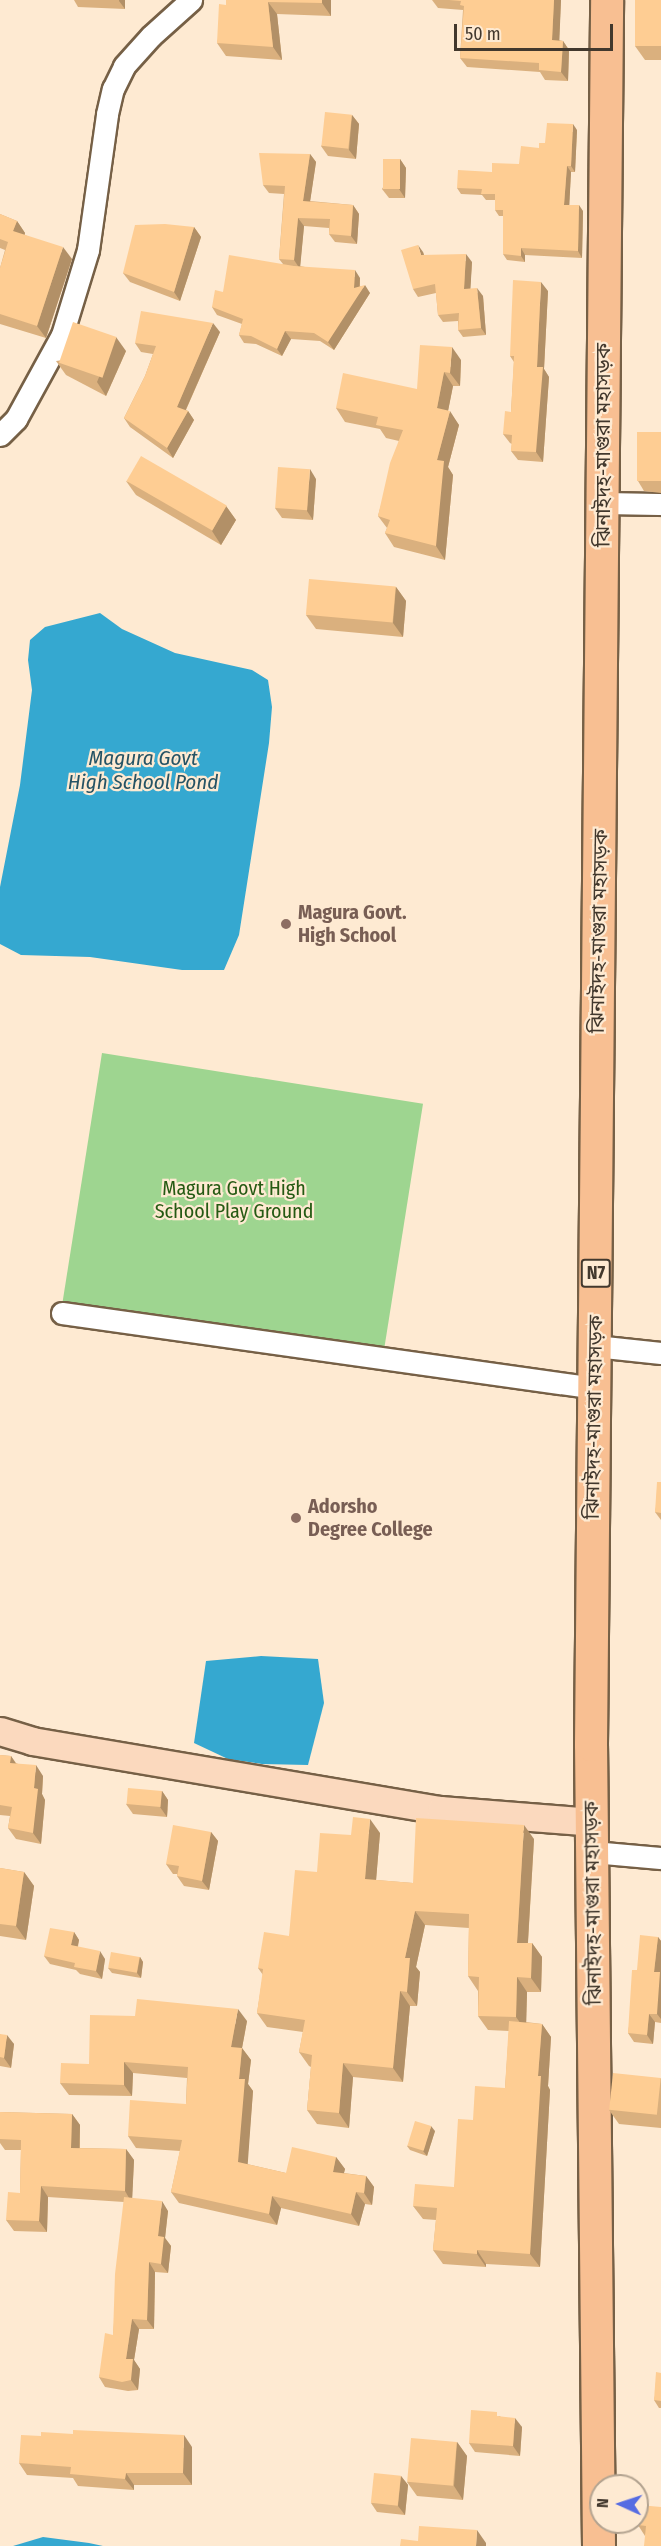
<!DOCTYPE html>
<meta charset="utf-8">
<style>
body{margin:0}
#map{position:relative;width:661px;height:2546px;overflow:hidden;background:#feead2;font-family:"Fira Sans Condensed","Noto Sans Bengali",sans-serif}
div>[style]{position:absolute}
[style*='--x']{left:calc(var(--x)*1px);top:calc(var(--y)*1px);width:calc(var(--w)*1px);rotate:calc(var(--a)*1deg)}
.green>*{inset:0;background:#9ed590;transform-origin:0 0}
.water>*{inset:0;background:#35a8d0}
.roads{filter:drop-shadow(2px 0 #766046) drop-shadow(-2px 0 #766046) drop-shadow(0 2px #766046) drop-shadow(0 -2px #766046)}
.minor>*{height:21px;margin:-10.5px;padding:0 10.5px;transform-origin:10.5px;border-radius:10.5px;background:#fff}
.major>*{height:27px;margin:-13.5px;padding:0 13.5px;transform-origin:13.5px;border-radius:13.5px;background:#fbd9be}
.highway>*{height:32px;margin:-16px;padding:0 16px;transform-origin:16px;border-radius:16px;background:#f8bf92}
.wall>*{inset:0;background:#dab07e}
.shaded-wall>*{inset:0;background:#b29067}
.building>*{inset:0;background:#fecd93;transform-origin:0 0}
.dots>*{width:16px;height:16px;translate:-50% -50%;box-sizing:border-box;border:3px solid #feead2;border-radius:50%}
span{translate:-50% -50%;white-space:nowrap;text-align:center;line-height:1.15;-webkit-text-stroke:4.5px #feead2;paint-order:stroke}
.shield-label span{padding:2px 4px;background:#feead2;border:2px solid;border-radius:4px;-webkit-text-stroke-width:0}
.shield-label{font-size:18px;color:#42382d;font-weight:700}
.street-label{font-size:20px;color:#42382d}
.education-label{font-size:20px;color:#785e54;font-weight:700}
.left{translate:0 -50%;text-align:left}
.park-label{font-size:20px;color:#255a13}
.water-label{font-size:21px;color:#255365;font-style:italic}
.north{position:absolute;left:589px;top:2474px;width:60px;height:60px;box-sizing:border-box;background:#feead2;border:2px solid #b3a390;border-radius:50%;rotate:273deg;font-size:16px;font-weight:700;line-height:24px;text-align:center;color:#42382d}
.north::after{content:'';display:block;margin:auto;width:21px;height:27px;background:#566ce2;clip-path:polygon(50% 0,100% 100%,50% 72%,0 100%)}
.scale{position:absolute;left:454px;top:24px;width:159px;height:27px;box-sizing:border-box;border:3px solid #42382d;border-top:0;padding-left:8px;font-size:18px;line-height:21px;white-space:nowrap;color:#42382d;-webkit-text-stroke:4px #feead2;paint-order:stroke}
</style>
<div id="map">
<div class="green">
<div style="left:102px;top:1053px;width:325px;height:251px;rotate:9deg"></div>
</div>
<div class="water">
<div style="clip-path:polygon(100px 613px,122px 629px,175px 653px,252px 670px,268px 680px,272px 707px,269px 743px,239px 935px,224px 970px,182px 970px,90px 957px,21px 955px,0 944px,0 887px,20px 785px,32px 690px,28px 660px,30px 640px,45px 627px)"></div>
<div style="clip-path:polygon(261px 1656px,318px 1659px,324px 1703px,308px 1765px,262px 1764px,228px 1759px,194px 1743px,206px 1661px)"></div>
<div style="clip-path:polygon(43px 2537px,89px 2543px,103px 2546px,13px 2546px)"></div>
</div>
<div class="roads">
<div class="minor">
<div style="--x:0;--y:435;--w:23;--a:-45"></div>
<div style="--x:16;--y:419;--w:96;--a:-61.3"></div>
<div style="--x:62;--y:335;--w:89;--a:-73"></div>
<div style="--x:88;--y:250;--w:137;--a:-82"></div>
<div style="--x:107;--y:114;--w:26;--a:-77"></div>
<div style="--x:113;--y:89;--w:25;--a:-64"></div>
<div style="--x:124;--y:66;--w:40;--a:-48"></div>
<div style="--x:151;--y:36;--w:54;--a:-42"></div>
<div style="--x:602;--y:503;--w:59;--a:1"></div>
<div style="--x:62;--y:1313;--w:538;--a:8.01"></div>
<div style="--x:595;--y:1346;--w:66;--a:6.1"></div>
<div style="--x:592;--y:1852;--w:69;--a:5"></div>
</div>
<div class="major">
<div style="--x:0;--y:1731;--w:34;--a:17"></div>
<div style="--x:32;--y:1741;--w:415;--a:9.6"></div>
<div style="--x:441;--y:1810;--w:151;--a:4.5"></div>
</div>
<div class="highway">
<div style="--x:599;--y:2546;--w:801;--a:-90.57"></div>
<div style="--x:591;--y:1745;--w:1745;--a:-89.47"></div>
</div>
</div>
<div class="wall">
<div style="clip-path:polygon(74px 0,125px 0,125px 9px,78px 7px)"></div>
<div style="clip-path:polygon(226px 0,331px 0,331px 16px,277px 14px,282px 60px,226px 56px,217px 43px,226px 5px)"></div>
<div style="clip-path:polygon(432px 0,561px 0,559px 40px,563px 41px,569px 50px,568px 81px,545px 80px,540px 72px,467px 67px,460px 58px,463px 10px,438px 8px)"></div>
<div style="clip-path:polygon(661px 0,661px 60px,645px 60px,635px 46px)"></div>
<div style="clip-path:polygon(352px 115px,359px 124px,356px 159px,328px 156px,321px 146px)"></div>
<div style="clip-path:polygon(577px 130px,575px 172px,571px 172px,569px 205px,583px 211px,582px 258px,525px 255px,525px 262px,507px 260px,503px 254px,503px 216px,499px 216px,495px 210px,495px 200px,486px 200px,482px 195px,461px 194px,457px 188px,492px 172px,519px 164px,545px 143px)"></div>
<div style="clip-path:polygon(310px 154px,316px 162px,310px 201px,353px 205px,359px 214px,357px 244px,335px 242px,329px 234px,329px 228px,304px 226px,300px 266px,360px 278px,360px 286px,370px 293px,334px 350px,320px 341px,291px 339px,282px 356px,256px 344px,244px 343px,239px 335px,242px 324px,217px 315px,212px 307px,223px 292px,283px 264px,279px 259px,284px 194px,269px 193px,263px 185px)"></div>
<div style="clip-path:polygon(400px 159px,406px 168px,405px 198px,389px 198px,382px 189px)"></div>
<div style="clip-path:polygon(0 214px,17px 221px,25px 233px,25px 235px,72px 259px,46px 338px,0 324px,0 268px,5px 250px,0 248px)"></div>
<div style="clip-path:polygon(194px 227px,201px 237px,180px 301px,130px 282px,123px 273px)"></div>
<div style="clip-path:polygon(423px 252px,424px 255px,472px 262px,470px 289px,483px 296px,486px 335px,463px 337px,458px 330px,458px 321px,443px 322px,438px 315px,436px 293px,418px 297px,413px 289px)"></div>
<div style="clip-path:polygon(548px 291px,544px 369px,549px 377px,543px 462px,518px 460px,511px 451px,512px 444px,510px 443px,503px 434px,511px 412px,514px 362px,510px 356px)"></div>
<div style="clip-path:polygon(220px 332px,186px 410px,188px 411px,194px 420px,173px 458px,130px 427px,124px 418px,145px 376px,153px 354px,141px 352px,135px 343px)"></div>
<div style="clip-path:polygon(126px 351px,106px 396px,66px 375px,56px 361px)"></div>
<div style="clip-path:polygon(461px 360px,460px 386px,453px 386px,448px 411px,459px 425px,448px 467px,453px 475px,445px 560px,394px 547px,385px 533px,387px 528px,378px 516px,399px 441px,386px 438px,380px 429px,345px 422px,336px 408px,417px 389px)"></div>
<div style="clip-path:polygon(661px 432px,661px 493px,644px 491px,638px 481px)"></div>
<div style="clip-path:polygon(316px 479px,313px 520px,282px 518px,275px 508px)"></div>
<div style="clip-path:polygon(126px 481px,226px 506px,236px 520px,221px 545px,136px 495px)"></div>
<div style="clip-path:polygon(396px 587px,406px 601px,403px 637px,316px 629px,306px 615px)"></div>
<div style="clip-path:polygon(661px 1482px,661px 1520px,655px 1512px)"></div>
<div style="clip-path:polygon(0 1755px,11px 1756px,16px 1763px,43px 1776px,42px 1794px,45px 1800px,41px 1844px,16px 1839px,8px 1828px,10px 1816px,0 1815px)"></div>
<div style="clip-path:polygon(162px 1791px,168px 1800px,167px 1817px,133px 1814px,126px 1804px)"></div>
<div style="clip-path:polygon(211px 1832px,218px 1841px,209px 1890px,184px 1886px,177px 1876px,177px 1874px,173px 1874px,166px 1864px)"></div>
<div style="clip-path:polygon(380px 1833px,376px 1880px,413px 1883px,534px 1839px,528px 1943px,532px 1943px,542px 1957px,541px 1992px,527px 1992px,526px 2022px,542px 2024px,551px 2037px,548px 2086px,550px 2090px,540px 2267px,486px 2264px,486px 2267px,443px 2264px,433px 2250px,436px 2220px,423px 2219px,413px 2206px,454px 2187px,473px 2120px,505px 2088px,509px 2031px,488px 2030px,478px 2016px,478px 1991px,468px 1976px,469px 1928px,425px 1925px,416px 1967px,420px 1972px,417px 2006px,410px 2006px,403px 2082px,353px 2077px,349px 2128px,317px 2124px,307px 2110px,311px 2067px,309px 2066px,299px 2052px,303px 2032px,267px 2027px,257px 2013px,263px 1975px,258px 1968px,289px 1936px,317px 1872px,351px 1835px)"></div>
<div style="clip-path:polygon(0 1868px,24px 1872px,34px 1886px,26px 1940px,0 1936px)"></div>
<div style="clip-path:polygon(74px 1932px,79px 1940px,78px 1947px,105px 1959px,102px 1979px,80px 1974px,76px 1970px,50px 1964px,44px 1956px)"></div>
<div style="clip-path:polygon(658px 1937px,661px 1941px,661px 2023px,655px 2022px,653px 2044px,634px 2042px,628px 2033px,637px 1970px)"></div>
<div style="clip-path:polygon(140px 1957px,143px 1962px,141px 1978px,112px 1973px,108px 1968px)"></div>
<div style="clip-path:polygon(247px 2021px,242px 2048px,251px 2060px,248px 2084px,253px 2091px,247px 2164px,286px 2173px,336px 2157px,345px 2169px,344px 2173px,366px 2176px,374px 2187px,372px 2205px,365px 2204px,359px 2226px,281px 2208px,277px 2225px,179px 2203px,171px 2192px,180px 2151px,136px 2148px,128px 2136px,186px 2104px,187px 2078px,133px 2073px,132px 2096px,69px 2095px,60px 2083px,89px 2064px)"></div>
<div style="clip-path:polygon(0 2034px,14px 2044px,11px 2068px,0 2066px)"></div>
<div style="clip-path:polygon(661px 2078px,661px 2128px,619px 2124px,609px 2110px)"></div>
<div style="clip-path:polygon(0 2112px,72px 2114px,80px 2125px,80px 2148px,126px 2149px,134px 2160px,132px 2198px,168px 2211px,165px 2238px,171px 2246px,168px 2273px,155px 2272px,154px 2329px,139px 2329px,134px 2360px,140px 2369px,138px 2390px,128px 2391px,105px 2387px,99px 2377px,113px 2335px,124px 2202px,48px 2197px,47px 2232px,14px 2231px,6px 2220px,20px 2193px,21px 2150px,5px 2150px,0 2143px)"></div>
<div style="clip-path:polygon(435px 2131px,427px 2156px,410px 2150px,407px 2146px)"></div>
<div style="clip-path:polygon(661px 2373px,661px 2408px,659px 2408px,654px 2400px)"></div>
<div style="clip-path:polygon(499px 2416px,522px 2427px,520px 2456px,475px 2452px,469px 2443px)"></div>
<div style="clip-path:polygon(457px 2442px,467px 2456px,463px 2500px,417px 2496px,407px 2482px)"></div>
<div style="clip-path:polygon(192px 2447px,192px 2485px,134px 2485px,134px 2490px,78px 2486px,73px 2478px,27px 2475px,19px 2463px)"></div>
<div style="clip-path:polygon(401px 2476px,408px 2485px,405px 2515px,377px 2512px,371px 2503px)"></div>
<div style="clip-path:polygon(661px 2507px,645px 2536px,638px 2525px)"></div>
</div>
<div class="shaded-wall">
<div style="clip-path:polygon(119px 0,125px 0,125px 9px,119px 1px)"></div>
<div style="clip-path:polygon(322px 0,331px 0,331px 16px,322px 3px)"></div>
<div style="clip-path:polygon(554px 0,561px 0,559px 49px,552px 40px)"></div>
<div style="clip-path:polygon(268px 2px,277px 14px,282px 60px,273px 47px)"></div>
<div style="clip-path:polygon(563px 41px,569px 50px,568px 81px,561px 72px)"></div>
<div style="clip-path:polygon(352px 115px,359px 124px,356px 159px,349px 150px)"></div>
<div style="clip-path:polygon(573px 124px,577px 130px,575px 172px,571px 166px)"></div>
<div style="clip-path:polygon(310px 154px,316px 162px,309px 209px,303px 201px)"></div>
<div style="clip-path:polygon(400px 159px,406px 168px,405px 198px,399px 189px)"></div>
<div style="clip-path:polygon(567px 166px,571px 172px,569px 211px,564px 205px)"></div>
<div style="clip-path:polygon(353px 205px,359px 214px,357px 244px,351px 236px)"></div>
<div style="clip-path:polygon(579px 205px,583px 211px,582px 258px,578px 251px)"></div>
<div style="clip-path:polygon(298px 218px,304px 226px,300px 269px,294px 260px)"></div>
<div style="clip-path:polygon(17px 221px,25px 233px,21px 243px,13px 231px)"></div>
<div style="clip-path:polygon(194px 227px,201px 237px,180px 301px,174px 292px)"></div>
<div style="clip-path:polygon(418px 245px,423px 252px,426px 262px,421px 255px)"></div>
<div style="clip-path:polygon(63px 247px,72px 259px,46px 338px,37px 326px)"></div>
<div style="clip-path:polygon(521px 248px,525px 255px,525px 262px,521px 256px)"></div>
<div style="clip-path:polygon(466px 254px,472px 262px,470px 297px,464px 289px)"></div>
<div style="clip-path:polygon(355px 270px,360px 278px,359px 294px,365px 285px,370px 293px,334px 350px,328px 342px,354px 288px)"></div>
<div style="clip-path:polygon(541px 282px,548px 291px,544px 369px,549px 377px,543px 462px,536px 452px,537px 367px)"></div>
<div style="clip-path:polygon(477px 288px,483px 296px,486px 335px,481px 328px)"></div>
<div style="clip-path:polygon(213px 323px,220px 332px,183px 416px,177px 407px)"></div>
<div style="clip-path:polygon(285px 331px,291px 339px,282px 356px,277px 349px)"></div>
<div style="clip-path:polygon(116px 337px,126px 351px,106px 396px,97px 382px)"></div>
<div style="clip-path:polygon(452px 347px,461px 360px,460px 386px,450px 373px)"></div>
<div style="clip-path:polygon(444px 372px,453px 386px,446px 421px,437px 408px)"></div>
<div style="clip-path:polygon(188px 411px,194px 420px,173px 458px,167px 448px)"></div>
<div style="clip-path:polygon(450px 411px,459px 425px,448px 467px,453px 475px,445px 560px,436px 546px,437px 460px)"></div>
<div style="clip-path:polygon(310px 469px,316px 479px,313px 520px,307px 511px)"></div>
<div style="clip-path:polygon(226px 506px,236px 520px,221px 545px,212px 531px)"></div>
<div style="clip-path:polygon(396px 587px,406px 601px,403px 637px,393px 623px)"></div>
<div style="clip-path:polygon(11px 1756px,18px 1767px,10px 1763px)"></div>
<div style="clip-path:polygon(36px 1765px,43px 1776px,42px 1794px,45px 1800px,41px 1844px,33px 1833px,34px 1788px)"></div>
<div style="clip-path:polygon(162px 1791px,168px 1800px,167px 1817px,160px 1807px)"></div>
<div style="clip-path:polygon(370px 1819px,380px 1833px,375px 1893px,365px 1879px)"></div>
<div style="clip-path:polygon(524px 1825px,534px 1839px,527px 1957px,517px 1943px)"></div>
<div style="clip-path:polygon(211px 1832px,218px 1841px,209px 1890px,202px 1881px)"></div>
<div style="clip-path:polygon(24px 1872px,34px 1886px,26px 1940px,16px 1926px)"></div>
<div style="clip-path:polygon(415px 1911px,425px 1925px,416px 1967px,420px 1972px,417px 2006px,407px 1992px,405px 1958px)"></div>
<div style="clip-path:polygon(74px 1932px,79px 1940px,76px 1953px,71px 1945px)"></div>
<div style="clip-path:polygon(658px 1937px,661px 1941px,661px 2019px,657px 2014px,654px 1972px)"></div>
<div style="clip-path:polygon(532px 1943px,542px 1957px,541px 1992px,531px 1978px)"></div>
<div style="clip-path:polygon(100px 1951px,105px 1959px,102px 1979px,96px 1971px)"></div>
<div style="clip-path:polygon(140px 1957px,143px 1962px,141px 1978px,137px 1973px)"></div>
<div style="clip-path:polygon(517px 1977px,527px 1992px,526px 2031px,516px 2017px)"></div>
<div style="clip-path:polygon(400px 1991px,410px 2006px,403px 2082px,393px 2068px)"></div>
<div style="clip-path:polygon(238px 2009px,247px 2021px,240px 2059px,231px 2047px)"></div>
<div style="clip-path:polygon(649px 2014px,655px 2022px,653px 2044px,647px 2035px)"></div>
<div style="clip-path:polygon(542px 2024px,551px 2037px,548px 2086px,550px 2090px,540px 2267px,530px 2254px,538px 2076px)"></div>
<div style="clip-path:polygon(7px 2035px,14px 2044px,11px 2068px,4px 2058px)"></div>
<div style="clip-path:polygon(242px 2048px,251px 2060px,248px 2084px,253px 2091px,247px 2174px,238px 2162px,239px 2079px)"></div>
<div style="clip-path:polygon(124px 2062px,133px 2073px,132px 2096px,124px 2085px)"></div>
<div style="clip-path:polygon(343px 2063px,353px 2077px,349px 2128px,339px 2113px)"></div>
<div style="clip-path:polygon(72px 2114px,80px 2125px,79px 2159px,71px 2148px)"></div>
<div style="clip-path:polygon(431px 2126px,435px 2131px,427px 2156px,423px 2151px)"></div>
<div style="clip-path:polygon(126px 2149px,134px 2160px,132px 2203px,125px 2191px)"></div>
<div style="clip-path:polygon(336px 2157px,345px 2169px,341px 2184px,333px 2172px)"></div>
<div style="clip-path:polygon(366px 2176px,374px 2187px,372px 2205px,364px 2193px)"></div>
<div style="clip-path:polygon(41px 2186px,48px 2197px,47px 2232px,39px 2221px)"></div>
<div style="clip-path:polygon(356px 2192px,365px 2204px,359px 2226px,351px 2214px)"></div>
<div style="clip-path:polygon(272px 2196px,281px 2208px,277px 2225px,269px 2214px)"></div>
<div style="clip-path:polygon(162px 2201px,168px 2211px,165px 2238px,171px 2246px,168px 2273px,161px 2264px,158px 2236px)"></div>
<div style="clip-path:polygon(477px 2250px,486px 2264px,486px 2267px,477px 2254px)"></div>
<div style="clip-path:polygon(149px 2262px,155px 2272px,154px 2329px,147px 2320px)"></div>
<div style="clip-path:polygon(132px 2319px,139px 2329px,134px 2360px,140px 2369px,138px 2390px,131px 2380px,126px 2359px)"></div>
<div style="clip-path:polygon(515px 2418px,522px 2427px,520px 2456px,513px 2446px)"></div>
<div style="clip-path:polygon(184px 2435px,192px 2447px,192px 2485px,183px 2473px)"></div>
<div style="clip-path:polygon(457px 2442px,467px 2456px,463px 2500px,454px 2486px)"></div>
<div style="clip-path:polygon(126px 2473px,134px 2485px,134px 2490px,125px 2479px)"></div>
<div style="clip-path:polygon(401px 2476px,408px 2485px,405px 2515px,398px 2506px)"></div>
<div style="clip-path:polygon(477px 2530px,486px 2543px,486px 2546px,476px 2546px)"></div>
</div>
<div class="building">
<div style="clip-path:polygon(226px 0,322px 0,322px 3px,268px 2px,273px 47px,217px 43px,219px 4px,226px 5px)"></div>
<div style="clip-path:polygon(449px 0,554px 0,552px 40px,563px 41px,561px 72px,539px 70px,539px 63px,460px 58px,464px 6px,460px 5px,461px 1px)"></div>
<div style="left:635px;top:0;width:26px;height:46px"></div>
<div style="left:325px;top:112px;width:27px;height:34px;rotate:6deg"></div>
<div style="clip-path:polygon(547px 123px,573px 124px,571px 166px,567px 166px,564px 205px,579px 205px,578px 251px,521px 248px,521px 256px,503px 254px,503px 210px,495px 210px,495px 194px,481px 194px,482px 189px,457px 188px,458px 170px,492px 172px,492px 163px,519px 164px,521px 146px,539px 148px,539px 143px,545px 143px)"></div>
<div style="clip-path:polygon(259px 153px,310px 154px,303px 201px,353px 205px,351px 236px,329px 234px,330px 219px,298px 218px,294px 260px,279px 259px,285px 186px,263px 185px)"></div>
<div style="left:383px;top:159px;width:17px;height:30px"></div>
<div style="clip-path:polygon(0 214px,17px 221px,13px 231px,63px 247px,37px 326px,0 314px,0 268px,8px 242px,0 239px)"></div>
<div style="clip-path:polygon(165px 224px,194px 227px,174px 292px,123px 273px,135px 225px)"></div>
<div style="clip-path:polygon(418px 245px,421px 255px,466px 254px,464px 289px,477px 288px,481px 328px,458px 330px,459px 313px,438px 315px,435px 284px,413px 289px,401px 250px)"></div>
<div style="clip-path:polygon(229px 255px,294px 266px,355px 270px,354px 288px,365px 285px,328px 342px,314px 333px,285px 331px,277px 349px,251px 336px,239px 335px,243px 319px,212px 307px,215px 290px,223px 292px)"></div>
<div style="clip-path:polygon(513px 280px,541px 282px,537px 367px,543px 367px,536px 452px,511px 451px,512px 435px,503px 434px,505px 411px,511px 412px,514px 356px,510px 356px)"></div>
<div style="clip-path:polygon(141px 311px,213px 323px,177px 407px,188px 411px,167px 448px,124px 418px,145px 376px,156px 346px,135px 343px)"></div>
<div style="left:73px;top:322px;width:46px;height:43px;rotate:19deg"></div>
<div style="clip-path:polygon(420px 345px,452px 347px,450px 373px,444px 372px,437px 408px,450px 411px,437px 460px,444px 461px,436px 546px,385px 533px,390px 520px,378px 516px,390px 463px,403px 430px,376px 425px,378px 417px,336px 408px,343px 373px,417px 389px)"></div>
<div style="left:637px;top:432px;width:24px;height:49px"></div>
<div style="left:141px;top:456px;width:99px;height:29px;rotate:30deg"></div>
<div style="left:278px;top:467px;width:32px;height:41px;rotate:4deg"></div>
<div style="left:309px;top:579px;width:87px;height:36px;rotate:5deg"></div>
<div style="clip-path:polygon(657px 1482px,661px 1482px,661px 1513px,655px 1512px)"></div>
<div style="clip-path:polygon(0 1755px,11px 1756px,10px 1763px,36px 1765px,34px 1788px,38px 1789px,33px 1833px,8px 1828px,12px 1807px,0 1805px)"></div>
<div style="left:128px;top:1788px;width:34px;height:16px;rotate:5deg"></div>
<div style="clip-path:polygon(353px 1817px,370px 1819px,365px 1879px,413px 1883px,416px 1818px,524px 1825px,517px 1943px,532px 1943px,531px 1978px,517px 1977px,516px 2017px,478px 2016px,479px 1977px,468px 1976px,469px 1914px,415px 1911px,405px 1958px,410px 1958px,407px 1992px,400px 1991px,393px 2068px,343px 2063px,339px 2113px,307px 2110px,312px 2055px,299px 2052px,305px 2020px,257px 2013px,263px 1969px,258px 1968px,264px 1932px,289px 1936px,295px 1870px,317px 1872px,320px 1833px,351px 1835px)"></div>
<div style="clip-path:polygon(173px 1825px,211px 1832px,202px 1881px,177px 1876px,179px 1866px,166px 1864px)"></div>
<div style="clip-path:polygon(0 1868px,24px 1872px,16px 1926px,0 1924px)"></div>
<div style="clip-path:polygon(50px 1928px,74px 1932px,71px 1945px,100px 1951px,96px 1971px,74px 1967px,75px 1963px,44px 1956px)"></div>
<div style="clip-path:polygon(640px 1935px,658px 1937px,654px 1972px,660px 1972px,657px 2014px,649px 2014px,647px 2035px,628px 2033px,632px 1970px,637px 1970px)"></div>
<div style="left:111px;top:1952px;width:29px;height:16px;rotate:10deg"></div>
<div style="clip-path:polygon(137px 1999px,238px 2009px,231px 2047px,242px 2048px,239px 2079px,245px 2079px,238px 2162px,286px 2173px,292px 2147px,336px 2157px,333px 2172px,366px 2176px,364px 2193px,356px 2192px,351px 2214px,272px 2196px,269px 2214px,171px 2192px,182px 2140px,128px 2136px,130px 2100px,186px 2104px,188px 2067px,124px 2062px,124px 2085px,60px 2083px,61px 2063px,89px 2064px,90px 2015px,135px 2016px)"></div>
<div style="clip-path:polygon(509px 2021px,542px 2024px,538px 2076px,541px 2076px,530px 2254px,477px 2250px,477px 2254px,433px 2250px,437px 2208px,413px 2206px,415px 2184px,454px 2187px,458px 2119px,473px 2120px,475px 2086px,505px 2088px)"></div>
<div style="clip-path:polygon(0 2034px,7px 2035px,4px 2058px,0 2057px)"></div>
<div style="left:613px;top:2073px;width:48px;height:37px;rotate:6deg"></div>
<div style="clip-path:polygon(0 2112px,72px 2114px,71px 2148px,126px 2149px,125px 2191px,41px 2186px,39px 2221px,6px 2220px,8px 2192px,20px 2193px,21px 2140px,0 2139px)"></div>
<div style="left:415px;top:2121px;width:17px;height:26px;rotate:17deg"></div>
<div style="clip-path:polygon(124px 2197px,162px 2201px,158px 2236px,164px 2237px,161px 2264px,149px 2262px,147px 2320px,132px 2319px,126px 2359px,133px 2359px,131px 2380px,122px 2382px,99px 2377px,105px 2333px,113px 2335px,115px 2274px)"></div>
<div style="clip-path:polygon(656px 2372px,661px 2373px,661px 2401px,654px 2400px)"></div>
<div style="clip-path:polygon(471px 2410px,497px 2412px,497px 2416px,515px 2418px,513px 2446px,469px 2443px)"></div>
<div style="clip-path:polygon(73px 2430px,184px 2435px,183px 2473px,126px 2473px,125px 2479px,70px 2474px,71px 2467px,19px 2463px,21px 2435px,41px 2436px,41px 2432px,73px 2434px)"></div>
<div style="left:411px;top:2438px;width:46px;height:44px;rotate:5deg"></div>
<div style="left:374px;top:2473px;width:27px;height:30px;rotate:6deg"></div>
<div style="clip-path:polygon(639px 2505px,661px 2507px,661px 2546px,644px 2546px,646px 2526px,638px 2525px)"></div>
<div style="clip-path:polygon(419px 2526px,477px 2530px,476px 2546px,400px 2546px,401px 2539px,418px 2541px)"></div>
</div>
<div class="dots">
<div style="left:286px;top:924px;background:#8d6e63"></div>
<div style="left:296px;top:1518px;background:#8d6e63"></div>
</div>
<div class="shield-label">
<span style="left:596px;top:1273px">N7</span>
</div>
<div class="street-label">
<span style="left:603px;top:445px;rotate:-90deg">ঝিনাইদহ-মাগুরা মহাসড়ক</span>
<span style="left:599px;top:931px;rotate:-89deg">ঝিনাইদহ-মাগুরা মহাসড়ক</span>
<span style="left:594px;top:1417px;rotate:-89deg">ঝিনাইদহ-মাগুরা মহাসড়ক</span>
<span style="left:593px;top:1903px;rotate:-91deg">ঝিনাইদহ-মাগুরা মহাসড়ক</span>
</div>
<div class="education-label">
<span class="left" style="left:298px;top:924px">Magura Govt.<br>High School</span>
<span class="left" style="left:308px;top:1518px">Adorsho<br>Degree College</span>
</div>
<div class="park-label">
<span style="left:234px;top:1200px">Magura Govt High<br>School Play Ground</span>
</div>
<div class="water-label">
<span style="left:143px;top:770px">Magura Govt<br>High School Pond</span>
</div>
<div class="north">N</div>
<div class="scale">50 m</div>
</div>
